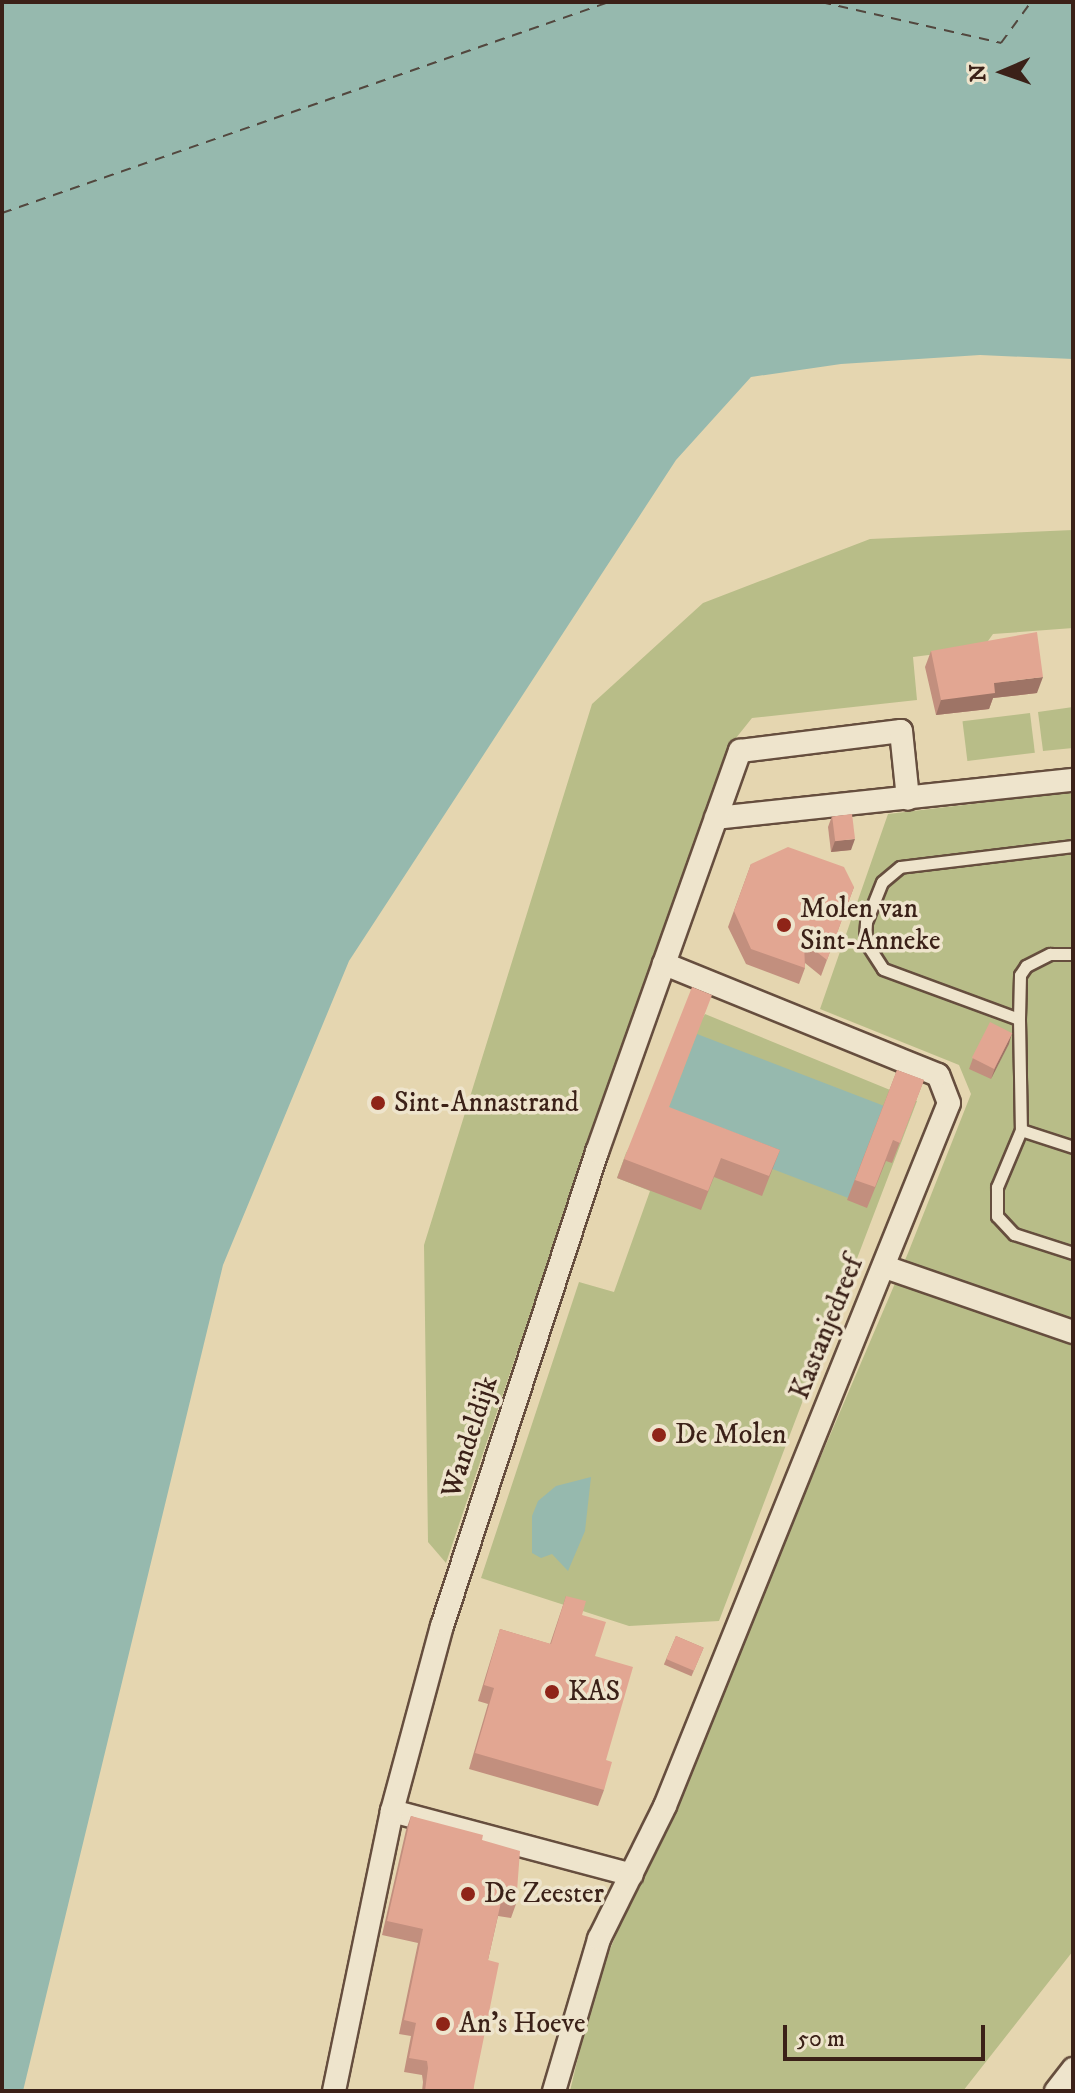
<!DOCTYPE html>
<style>
body{margin:0}
#map{position:relative;width:1075px;height:2093px;overflow:hidden;background:#e5d6b0;font-family:"IM FELL DW Pica",serif}
div>[style]{position:absolute}
[style*='--x']{left:calc(var(--x)*1px);top:calc(var(--y)*1px);width:calc(var(--w)*1px);rotate:calc(var(--a)*1deg)}
.green>*{inset:0;background:#b8bd88;transform-origin:0 0}
.water>*{inset:0;background:#96b9ae;transform-origin:0 0}
.ferry>*{height:2px;margin-top:-1px;transform-origin:0;background:repeating-linear-gradient(90deg,#52473e 0 10px,transparent 0 18px)}
.roads{filter:drop-shadow(2px 0 #664e3e) drop-shadow(-2px 0 #664e3e) drop-shadow(0 2px #664e3e) drop-shadow(0 -2px #664e3e)}
.lane>*{height:11px;margin:-5.5px;padding:0 5.5px;transform-origin:5.5px;border-radius:5.5px;background:#eee4cc}
.street>*{height:22px;margin:-11px;padding:0 11px;transform-origin:11px;border-radius:11px;background:#eee4cc}
.wall>*{inset:0;background:#c28f7e;transform-origin:0 0}
.shaded-wall>*{inset:0;background:#9e7466}
.building>*{inset:0;background:#e2a692;transform-origin:0 0}
.dots>*{width:22px;height:22px;translate:-50% -50%;box-sizing:border-box;border:4px solid #eee4cc;border-radius:50%}
span{translate:-50% -50%;white-space:nowrap;text-align:center;line-height:1.15;-webkit-text-stroke:7px #eee4cc;paint-order:stroke}
.poi-label{font-size:28px;color:#3b2118}
.left{translate:0 -50%;text-align:left}
.street-label{font-size:28px;color:#3b2118}
.frame{position:absolute;inset:0;border:4px solid #3b2118;pointer-events:none}
.north{position:absolute;left:963px;top:32px;width:80px;height:80px;-webkit-text-stroke:6px #eee4cc;paint-order:stroke;rotate:268deg;font-size:22px;font-weight:700;line-height:32px;text-align:center;color:#3b2118}
.north::after{content:'';display:block;margin:auto;width:28px;height:36px;background:#3b2118;clip-path:polygon(50% 0,100% 100%,50% 72%,0 100%)}
.scale{position:absolute;left:783px;top:2025px;width:202px;height:36px;box-sizing:border-box;border:4px solid #3b2118;border-top:0;padding-left:10px;font-size:24px;line-height:28px;white-space:nowrap;color:#3b2118;-webkit-text-stroke:6px #eee4cc;paint-order:stroke}
</style>
<div id="map">
<div class="green">
<div style="clip-path:polygon(1073px 530px,1073px 628px,993px 634px,983px 648px,913px 657px,917px 700px,752px 718px,732px 743px,586px 1148px,446px 1563px,428px 1542px,424px 1245px,592px 704px,703px 603px,870px 539px)"></div>
<div style="clip-path:polygon(1073px 707px,1073px 748px,1043px 751px,1038px 712px)"></div>
<div style="left:1030px;top:713px;width:40px;height:68px;rotate:83deg"></div>
<div style="clip-path:polygon(1073px 792px,1073px 1951px,963px 2091px,570px 2091px,596px 1982px,908px 1253px,971px 1094px,959px 1065px,820px 1009px,888px 814px)"></div>
<div style="clip-path:polygon(705px 1014px,917px 1101px,719px 1621px,629px 1626px,481px 1578px,579px 1282px,614px 1292px,650px 1191px,617px 1178px,626px 1153px)"></div>
</div>
<div class="water">
<div style="clip-path:polygon(2px 2px,1073px 2px,1073px 359px,980px 355px,841px 364px,751px 377px,676px 460px,349px 961px,223px 1265px,23px 2091px,2px 2091px)"></div>
<div style="left:697px;top:1034px;width:200px;height:99px;rotate:21deg"></div>
<div style="clip-path:polygon(591px 1477px,585px 1531px,568px 1571px,552px 1554px,541px 1558px,532px 1553px,532px 1516px,538px 1501px,556px 1486px)"></div>
</div>
<div class="ferry">
<div style="--x:821;--y:2;--w:185;--a:12.8"></div>
<div style="--x:1001;--y:43;--w:51;--a:-53.8"></div>
<div style="--x:2;--y:213;--w:643;--a:-19.17"></div>
</div>
<div class="roads">
<div class="lane">
<div style="--x:1073;--y:846;--w:174;--a:173.1"></div>
<div style="--x:900;--y:867;--w:23;--a:140"></div>
<div style="--x:882;--y:882;--w:43;--a:111.8"></div>
<div style="--x:866;--y:922;--w:19;--a:93"></div>
<div style="--x:865;--y:941;--w:33;--a:57"></div>
<div style="--x:883;--y:969;--w:145;--a:20.2"></div>
<div style="--x:1019;--y:1019;--w:111;--a:89"></div>
<div style="--x:1021;--y:1130;--w:62;--a:112.8"></div>
<div style="--x:997;--y:1187;--w:29;--a:90"></div>
<div style="--x:997;--y:1216;--w:25;--a:47"></div>
<div style="--x:1014;--y:1234;--w:62;--a:17.9"></div>
<div style="--x:1019;--y:1019;--w:44;--a:-88.7"></div>
<div style="--x:1020;--y:975;--w:11;--a:-56"></div>
<div style="--x:1026;--y:966;--w:27;--a:-27"></div>
<div style="--x:1050;--y:954;--w:23;--a:0"></div>
<div style="--x:1021;--y:1130;--w:55;--a:18.1"></div>
</div>
<div class="street">
<div style="--x:716;--y:818;--w:359;--a:-6.1"></div>
<div style="--x:885;--y:1267;--w:199;--a:19.1"></div>
<div style="--x:392;--y:1811;--w:248;--a:14.9"></div>
<div style="--x:334;--y:2091;--w:286;--a:-78.3"></div>
<div style="--x:392;--y:1811;--w:192;--a:-74.9"></div>
<div style="--x:442;--y:1626;--w:499;--a:-71.9"></div>
<div style="--x:597;--y:1152;--w:426;--a:-70.4"></div>
<div style="--x:740;--y:751;--w:162;--a:-7.1"></div>
<div style="--x:901;--y:731;--w:68;--a:84.1"></div>
<div style="--x:554;--y:2091;--w:159;--a:-73.5"></div>
<div style="--x:599;--y:1939;--w:148;--a:-63.6"></div>
<div style="--x:665;--y:1806;--w:758;--a:-68"></div>
<div style="--x:949;--y:1103;--w:30;--a:-111"></div>
<div style="--x:938;--y:1075;--w:296;--a:-157.9"></div>
<div style="--x:1056;--y:2091;--w:28;--a:-52"></div>
</div>
</div>
<div class="wall">
<div style="clip-path:polygon(931px 651px,1037px 693px,993px 698px,989px 709px,936px 715px,925px 667px)"></div>
<div style="clip-path:polygon(832px 816px,851px 850px,831px 852px,828px 827px)"></div>
<div style="clip-path:polygon(751px 864px,854px 887px,821px 976px,805px 963px,805px 968px,799px 984px,746px 964px,728px 927px)"></div>
<div style="clip-path:polygon(1012px 1033px,991px 1079px,969px 1069px,973px 1058px)"></div>
<div style="clip-path:polygon(897px 1070px,924px 1080px,892px 1163px,886px 1161px,867px 1208px,847px 1200px)"></div>
<div style="clip-path:polygon(669px 1108px,780px 1150px,762px 1196px,714px 1177px,701px 1210px,617px 1178px,624px 1159px)"></div>
<div style="clip-path:polygon(566px 1596px,582px 1615px,595px 1656px,606px 1760px,604px 1790px,598px 1806px,469px 1769px,488px 1704px,478px 1701px,500px 1629px,550px 1644px)"></div>
<div style="left:676px;top:1636px;width:30px;height:31px;rotate:23deg"></div>
<div style="clip-path:polygon(411px 1816px,482px 1840px,516px 1904px,511px 1918px,498px 1916px,488px 1960px,473px 2091px,422px 2091px,423px 2082px,422px 2075px,404px 2072px,411px 2036px,399px 2034px,418px 1943px,382px 1935px,406px 1830px)"></div>
</div>
<div class="shaded-wall">
<div style="clip-path:polygon(1043px 677px,1037px 693px,993px 698px,989px 709px,936px 715px,941px 700px,994px 683px)"></div>
<div style="clip-path:polygon(855px 839px,851px 850px,831px 852px,835px 841px)"></div>
<div style="clip-path:polygon(1012px 1033px,1009px 1044px,991px 1079px,995px 1068px)"></div>
</div>
<div class="building">
<div style="clip-path:polygon(1037px 632px,1043px 677px,994px 683px,995px 693px,941px 700px,931px 651px)"></div>
<div style="left:852px;top:814px;width:25px;height:20px;rotate:83deg"></div>
<div style="clip-path:polygon(788px 847px,844px 867px,854px 887px,827px 960px,804px 942px,805px 968px,751px 949px,734px 911px,751px 864px)"></div>
<div style="clip-path:polygon(692px 987px,712px 995px,669px 1107px,780px 1150px,769px 1176px,721px 1158px,708px 1191px,624px 1159px)"></div>
<div style="left:990px;top:1022px;width:25px;height:40px;rotate:27deg"></div>
<div style="clip-path:polygon(897px 1070px,924px 1080px,900px 1143px,893px 1140px,875px 1187px,855px 1180px)"></div>
<div style="clip-path:polygon(566px 1596px,586px 1601px,582px 1615px,606px 1622px,595px 1656px,633px 1667px,606px 1760px,612px 1762px,604px 1790px,475px 1753px,494px 1688px,484px 1685px,500px 1629px,551px 1644px)"></div>
<div style="left:676px;top:1636px;width:30px;height:25px;rotate:23deg"></div>
<div style="clip-path:polygon(411px 1816px,483px 1835px,482px 1840px,520px 1851px,516px 1904px,501px 1902px,488px 1960px,499px 1963px,473px 2091px,425px 2091px,428px 2068px,427px 2061px,409px 2058px,416px 2023px,404px 2020px,423px 1929px,387px 1921px)"></div>
</div>
<div class="dots">
<div style="left:784px;top:925px;background:#8f2418"></div>
<div style="left:378px;top:1103px;background:#8f2418"></div>
<div style="left:659px;top:1435px;background:#8f2418"></div>
<div style="left:552px;top:1692px;background:#8f2418"></div>
<div style="left:468px;top:1894px;background:#8f2418"></div>
<div style="left:443px;top:2024px;background:#8f2418"></div>
</div>
<div class="poi-label">
<span class="left" style="left:800px;top:925px">Molen van<br>Sint-Anneke</span>
<span class="left" style="left:394px;top:1103px">Sint-Annastrand</span>
<span class="left" style="left:675px;top:1435px">De Molen</span>
<span class="left" style="left:568px;top:1692px">KAS</span>
<span class="left" style="left:484px;top:1894px">De Zeester</span>
<span class="left" style="left:459px;top:2024px">An's Hoeve</span>
</div>
<div class="street-label">
<span style="left:827px;top:1328px;rotate:-68deg">Kastanjedreef</span>
<span style="left:470px;top:1437px;rotate:-72deg">Wandeldijk</span>
</div>
<div class="frame"></div>
<div class="north">N</div>
<div class="scale">50 m</div>
</div>
